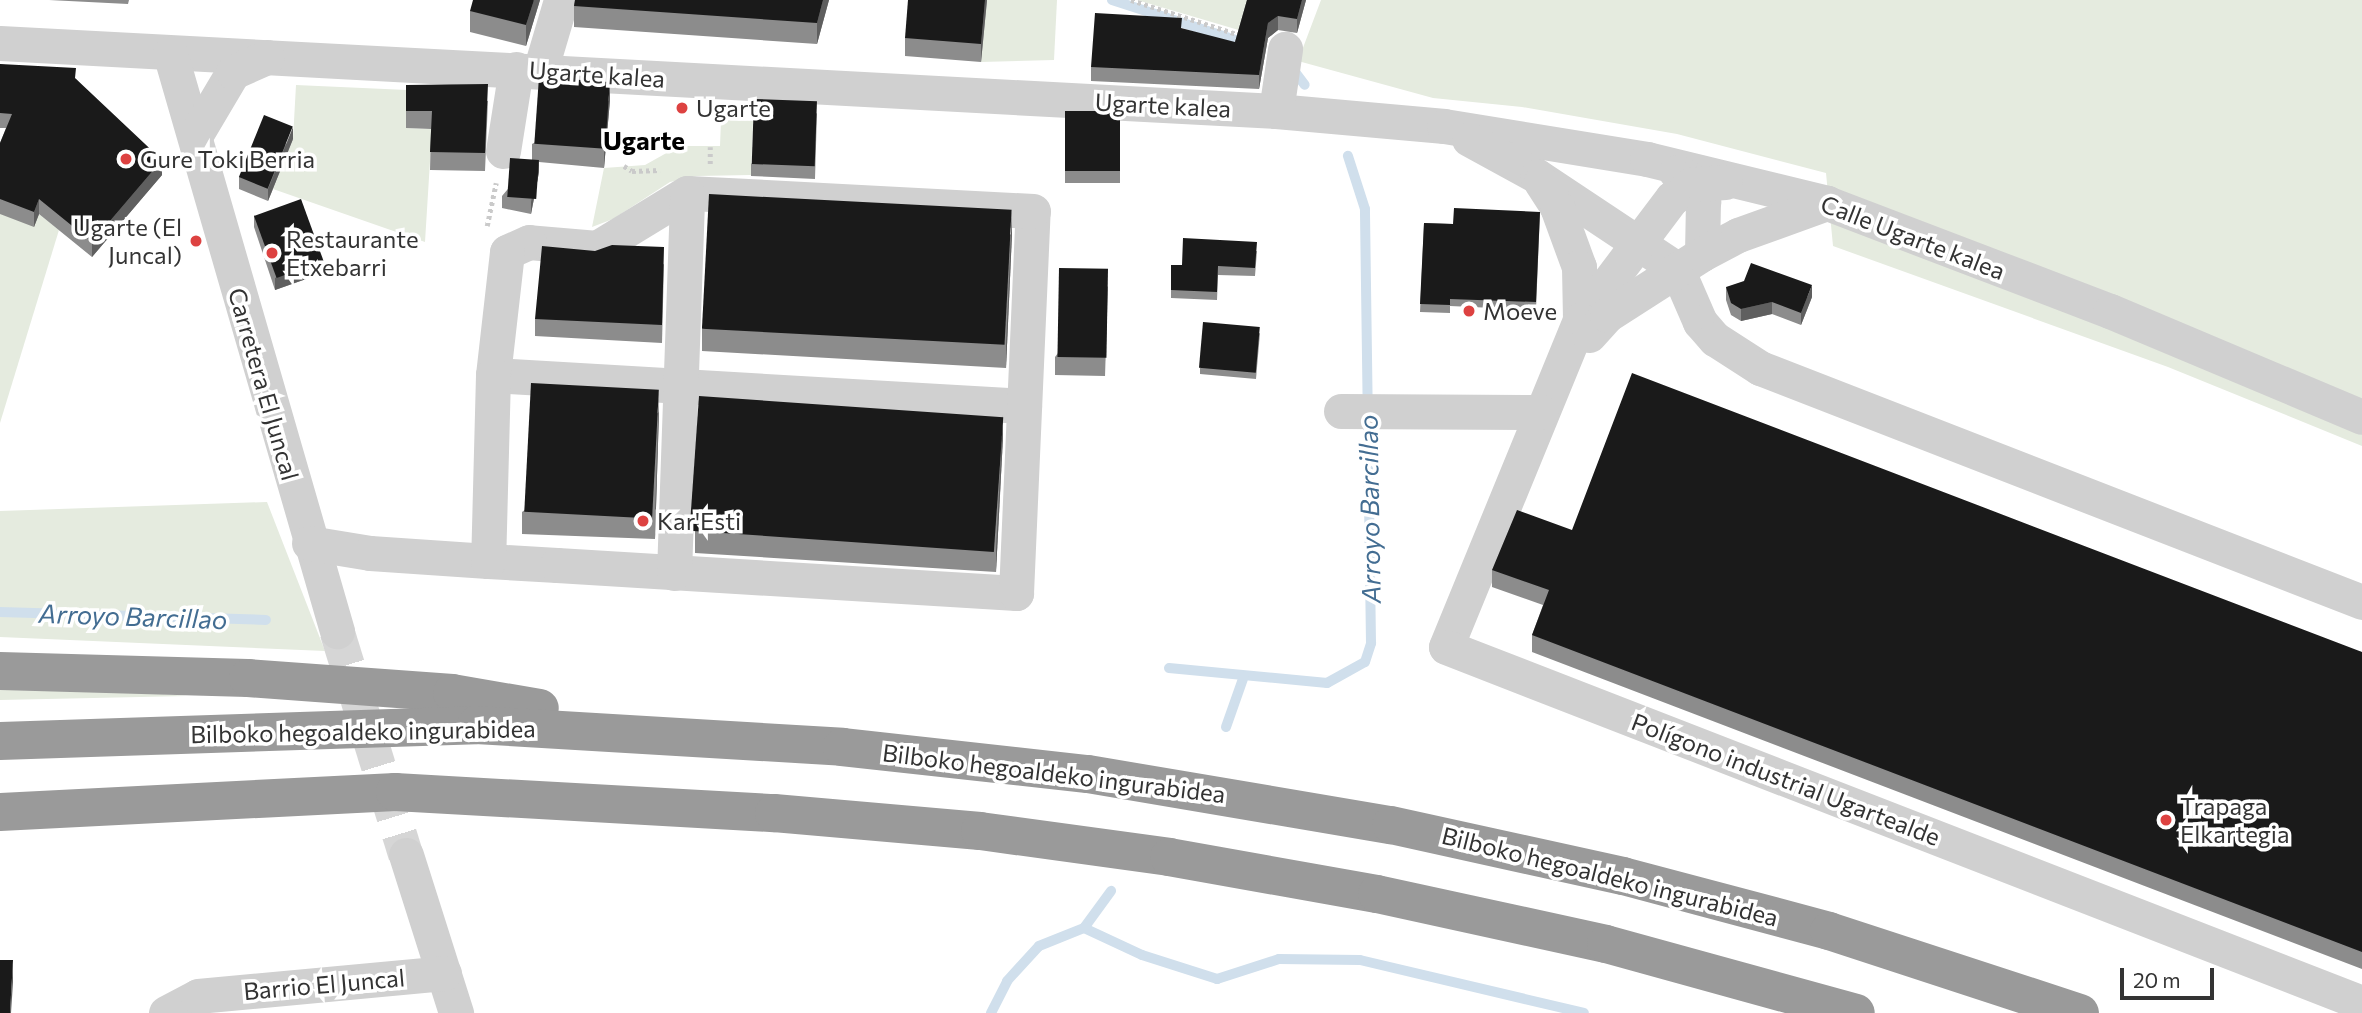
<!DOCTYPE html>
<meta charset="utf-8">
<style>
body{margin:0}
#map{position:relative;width:2362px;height:1013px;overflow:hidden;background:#fff;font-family:Commissioner,sans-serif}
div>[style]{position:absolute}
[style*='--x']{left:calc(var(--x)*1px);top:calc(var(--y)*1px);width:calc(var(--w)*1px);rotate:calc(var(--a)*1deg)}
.green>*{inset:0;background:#e5ebdf}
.stream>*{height:10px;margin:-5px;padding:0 5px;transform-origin:5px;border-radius:5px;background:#d0dfec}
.minor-tunnel>*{height:35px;margin-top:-17.5px;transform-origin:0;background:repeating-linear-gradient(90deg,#d6d6d6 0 35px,transparent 0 53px)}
.path>*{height:4.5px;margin-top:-2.25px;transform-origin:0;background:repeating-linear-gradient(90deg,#cacaca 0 3.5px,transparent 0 7px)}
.minor>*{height:35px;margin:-17.5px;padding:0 17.5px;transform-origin:17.5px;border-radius:17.5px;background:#d0d0d0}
.highway>*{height:38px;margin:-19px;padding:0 19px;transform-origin:19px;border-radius:19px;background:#9a9a9a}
.wall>*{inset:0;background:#8c8c8c;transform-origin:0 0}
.shaded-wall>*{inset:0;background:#5f5f5f}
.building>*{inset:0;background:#1a1a1a;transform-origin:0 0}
.dots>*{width:19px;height:19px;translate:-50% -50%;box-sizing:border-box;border:4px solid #fff;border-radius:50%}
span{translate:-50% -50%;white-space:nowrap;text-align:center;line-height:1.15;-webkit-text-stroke:7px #fff;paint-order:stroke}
.street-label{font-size:24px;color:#333}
.poi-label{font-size:24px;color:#333}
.left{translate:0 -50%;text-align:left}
.right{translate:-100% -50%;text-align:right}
.neighbourhood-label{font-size:26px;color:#000;font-weight:700}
.water-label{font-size:26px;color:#436d92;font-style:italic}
.scale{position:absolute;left:2120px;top:968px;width:94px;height:32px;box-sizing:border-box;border:4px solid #333;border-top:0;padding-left:9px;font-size:21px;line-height:24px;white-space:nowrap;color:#333;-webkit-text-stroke:5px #fff;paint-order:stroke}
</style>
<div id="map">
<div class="green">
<div style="clip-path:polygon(987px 0,1057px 0,1054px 60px,981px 62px)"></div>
<div style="clip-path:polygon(1137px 0,1251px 0,1242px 31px)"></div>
<div style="clip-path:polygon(1321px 0,2362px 0,2362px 446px,2168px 367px,1833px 246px,1826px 173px,1677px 134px,1522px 107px,1433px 98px,1298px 61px)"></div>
<div style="clip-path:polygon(296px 85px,407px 90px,406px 128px,432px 129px,425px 242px,273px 189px,293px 139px)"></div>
<div style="clip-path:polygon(721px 120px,753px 121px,751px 175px,697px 176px,670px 182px,613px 219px,592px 227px,604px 168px,645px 165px,679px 146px,720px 146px)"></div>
<div style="clip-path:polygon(0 214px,39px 214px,59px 230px,0 423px)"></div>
<div style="clip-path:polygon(267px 502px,325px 651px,0 637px,0 511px)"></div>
<div style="clip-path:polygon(0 684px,64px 686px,187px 696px,0 700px)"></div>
</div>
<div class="stream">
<div style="--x:1112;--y:0;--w:143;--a:17.9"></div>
<div style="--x:1292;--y:68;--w:21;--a:53"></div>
<div style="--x:0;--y:612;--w:266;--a:1.7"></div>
<div style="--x:1169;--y:668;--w:159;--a:5.4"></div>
<div style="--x:1327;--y:683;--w:43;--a:-28.9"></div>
<div style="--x:1365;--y:662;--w:20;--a:-72"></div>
<div style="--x:1371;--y:643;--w:434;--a:-90.8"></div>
<div style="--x:1365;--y:209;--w:56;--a:-107.8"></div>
<div style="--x:1226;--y:727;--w:54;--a:-70.6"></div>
<div style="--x:1084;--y:928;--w:64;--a:25"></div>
<div style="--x:1142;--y:955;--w:79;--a:17.7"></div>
<div style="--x:1217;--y:979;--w:65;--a:-17.9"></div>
<div style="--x:1279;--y:959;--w:81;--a:0.7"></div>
<div style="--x:1360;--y:960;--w:230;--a:13.3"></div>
<div style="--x:991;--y:1013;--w:36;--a:-63"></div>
<div style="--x:1007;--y:981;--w:47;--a:-47.6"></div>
<div style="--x:1039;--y:946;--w:48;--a:-21.8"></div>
<div style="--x:1084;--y:928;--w:46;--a:-53.9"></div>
</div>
<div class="minor-tunnel">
<div style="--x:337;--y:631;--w:234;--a:72.9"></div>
</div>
<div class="path">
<div style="--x:1131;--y:0;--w:114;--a:17.8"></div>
<div style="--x:710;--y:164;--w:17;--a:-90"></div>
<div style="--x:624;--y:166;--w:9;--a:32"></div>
<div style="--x:632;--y:171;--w:28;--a:-2"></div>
<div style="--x:487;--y:226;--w:44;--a:-78.2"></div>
</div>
<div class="minor">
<div style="--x:0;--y:43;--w:1278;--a:3.05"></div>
<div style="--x:1276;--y:111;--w:169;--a:5.1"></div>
<div style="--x:1444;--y:126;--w:206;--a:9.2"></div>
<div style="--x:1647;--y:159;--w:185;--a:13.7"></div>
<div style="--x:1827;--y:203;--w:303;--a:20.9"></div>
<div style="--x:2110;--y:311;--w:273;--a:22.8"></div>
<div style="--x:170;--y:53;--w:602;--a:73.88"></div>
<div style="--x:540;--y:71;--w:74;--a:-73.5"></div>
<div style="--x:1276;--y:111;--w:63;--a:-81.7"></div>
<div style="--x:195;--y:136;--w:74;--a:-59.3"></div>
<div style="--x:233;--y:72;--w:37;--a:-24"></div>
<div style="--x:1469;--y:139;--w:77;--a:28.6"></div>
<div style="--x:1537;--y:176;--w:168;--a:33.6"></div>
<div style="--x:1677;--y:269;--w:58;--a:66.5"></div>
<div style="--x:1700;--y:322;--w:23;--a:49"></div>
<div style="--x:1715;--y:339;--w:54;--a:32.8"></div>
<div style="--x:1760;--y:368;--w:646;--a:21.24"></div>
<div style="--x:503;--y:151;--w:83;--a:-81"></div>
<div style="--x:1676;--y:172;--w:16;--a:27"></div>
<div style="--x:1690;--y:179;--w:26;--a:59"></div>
<div style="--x:1703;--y:201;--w:53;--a:91.1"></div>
<div style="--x:1541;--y:182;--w:30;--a:57"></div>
<div style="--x:1557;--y:207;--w:64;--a:69.9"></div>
<div style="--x:1579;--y:267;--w:53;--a:88.9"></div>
<div style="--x:1725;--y:182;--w:32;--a:176"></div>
<div style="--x:1693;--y:184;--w:25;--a:146"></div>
<div style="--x:1672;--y:198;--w:153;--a:127"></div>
<div style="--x:1580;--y:320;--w:353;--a:112.3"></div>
<div style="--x:1446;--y:647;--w:983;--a:21.24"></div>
<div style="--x:1589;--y:335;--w:27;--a:-48"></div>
<div style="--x:1607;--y:315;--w:113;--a:-32.7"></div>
<div style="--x:1702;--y:254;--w:41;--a:-27.8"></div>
<div style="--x:1738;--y:235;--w:95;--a:-19.8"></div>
<div style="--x:493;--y:375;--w:532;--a:3.34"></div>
<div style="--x:1341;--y:411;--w:200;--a:0.3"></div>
<div style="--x:309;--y:543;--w:62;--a:9.3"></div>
<div style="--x:370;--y:553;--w:118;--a:3.9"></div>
<div style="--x:488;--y:561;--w:69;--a:3.3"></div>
<div style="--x:557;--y:565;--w:460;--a:3.5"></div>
<div style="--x:1016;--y:593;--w:382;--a:-87.5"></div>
<div style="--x:1033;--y:211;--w:346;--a:-177"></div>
<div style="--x:687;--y:193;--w:105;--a:148.6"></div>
<div style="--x:597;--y:248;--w:68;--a:-175"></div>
<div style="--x:529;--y:242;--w:24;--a:156"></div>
<div style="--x:507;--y:252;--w:124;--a:96.5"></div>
<div style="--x:493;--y:375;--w:186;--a:91.5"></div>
<div style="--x:674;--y:573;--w:380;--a:-88"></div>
<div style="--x:406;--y:855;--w:166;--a:72.4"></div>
<div style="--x:166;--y:1013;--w:36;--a:-28"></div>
<div style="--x:198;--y:996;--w:247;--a:-5.3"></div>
</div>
<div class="highway">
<div style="--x:0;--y:671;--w:248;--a:1.6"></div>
<div style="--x:248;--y:678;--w:205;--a:4.2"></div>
<div style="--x:452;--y:693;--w:89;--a:9.7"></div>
<div style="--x:0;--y:741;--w:476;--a:-1.9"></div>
<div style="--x:476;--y:725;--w:367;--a:3.4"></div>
<div style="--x:842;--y:747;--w:247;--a:6.3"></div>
<div style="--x:1088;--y:774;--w:307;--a:9.6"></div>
<div style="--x:1391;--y:825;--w:238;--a:12.4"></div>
<div style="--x:1623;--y:876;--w:213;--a:14.9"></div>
<div style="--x:1829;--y:931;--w:264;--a:18.1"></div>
<div style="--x:0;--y:812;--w:396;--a:-2.9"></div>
<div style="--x:395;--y:792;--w:380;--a:3.2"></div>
<div style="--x:774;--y:813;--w:207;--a:5"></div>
<div style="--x:980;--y:831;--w:191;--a:7.8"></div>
<div style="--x:1169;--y:857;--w:211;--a:10.1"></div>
<div style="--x:1377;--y:894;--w:234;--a:12.3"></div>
<div style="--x:1606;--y:944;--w:259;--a:15.4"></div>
</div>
<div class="wall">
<div style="clip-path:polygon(49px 0,129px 0,128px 4px)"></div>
<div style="clip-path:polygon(540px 0,526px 46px,470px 32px,470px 11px)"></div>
<div style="clip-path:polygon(575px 0,829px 0,817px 44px,574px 27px,574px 6px)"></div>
<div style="clip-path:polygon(987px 0,981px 62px,905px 56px,905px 38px)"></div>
<div style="clip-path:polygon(1247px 0,1306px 0,1297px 33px,1278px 30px,1268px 38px,1259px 89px,1091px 81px,1091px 67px,1235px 42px)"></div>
<div style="clip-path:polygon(0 64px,76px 79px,162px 175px,92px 257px,39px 214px,34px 227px,0 214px,0 143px,6px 128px,0 128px)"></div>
<div style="clip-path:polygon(406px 85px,488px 101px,485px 171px,430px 170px,431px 129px,406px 128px)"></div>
<div style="clip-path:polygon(610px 100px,604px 168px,539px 162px,539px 172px,531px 214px,502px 208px,502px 196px,532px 160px,532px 144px)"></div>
<div style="left:1065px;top:111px;width:55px;height:72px"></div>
<div style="clip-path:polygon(817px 113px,815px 179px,751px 176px,751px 164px)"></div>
<div style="clip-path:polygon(293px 139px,268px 201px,239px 189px,239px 177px)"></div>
<div style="clip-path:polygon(1540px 212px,1536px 310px,1450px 306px,1450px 313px,1420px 312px,1424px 223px,1453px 224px)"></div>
<div style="clip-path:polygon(254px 215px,323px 273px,275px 290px,254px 227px)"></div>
<div style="clip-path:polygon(1012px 234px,1006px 368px,702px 351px,702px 329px)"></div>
<div style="clip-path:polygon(1257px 251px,1255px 276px,1218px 275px,1217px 300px,1171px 298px,1171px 265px,1182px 265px)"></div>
<div style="clip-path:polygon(664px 264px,662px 343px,535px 336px,535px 319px)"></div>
<div style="clip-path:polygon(1108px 286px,1105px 376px,1055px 375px,1055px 357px)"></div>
<div style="clip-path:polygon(1726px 287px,1812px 297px,1801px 325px,1772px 314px,1741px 321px,1731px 315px,1726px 300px)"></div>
<div style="clip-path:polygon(1260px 333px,1256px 379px,1200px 374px,1200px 368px)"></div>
<div style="clip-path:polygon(659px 412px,655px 539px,522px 534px,522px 512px)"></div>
<div style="clip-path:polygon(1003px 437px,996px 572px,695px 553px,695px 531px)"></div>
<div style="clip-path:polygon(1572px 530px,2362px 652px,2362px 969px,1532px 652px,1532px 635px,1543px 605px,1492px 587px,1492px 570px)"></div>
</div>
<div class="shaded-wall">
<div style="clip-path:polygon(534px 0,540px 0,526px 46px,526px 25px)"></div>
<div style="clip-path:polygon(823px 0,829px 0,817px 44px,817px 23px)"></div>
<div style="clip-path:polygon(985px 0,987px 0,981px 62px,981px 44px)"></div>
<div style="clip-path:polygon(1302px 0,1306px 0,1297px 33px,1297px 19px)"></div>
<div style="clip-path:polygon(1278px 16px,1278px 30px,1268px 38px,1259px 89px,1259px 75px,1268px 23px)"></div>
<div style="clip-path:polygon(610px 82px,610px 100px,604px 168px,604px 150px)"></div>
<div style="clip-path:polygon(293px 127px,293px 139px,268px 201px,268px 189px)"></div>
<div style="clip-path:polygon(162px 160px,162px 175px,92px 257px,92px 242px)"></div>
<div style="clip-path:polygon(539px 160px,539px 172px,531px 214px,531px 202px)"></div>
<div style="clip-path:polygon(39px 199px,39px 214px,34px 227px,34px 212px)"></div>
<div style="clip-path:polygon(1012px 211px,1012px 234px,1006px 368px,1006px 346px)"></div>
<div style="clip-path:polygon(323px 261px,323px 273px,275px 290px,275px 278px)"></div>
<div style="clip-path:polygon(1812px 285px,1812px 297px,1801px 325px,1801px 313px)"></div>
<div style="clip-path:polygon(1772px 302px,1772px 314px,1741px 321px,1741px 309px)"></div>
<div style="clip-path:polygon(659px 390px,659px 412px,655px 539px,655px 517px)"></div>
<div style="clip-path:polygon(1003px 415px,1003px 437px,996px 572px,996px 549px)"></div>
<div style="clip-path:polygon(13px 960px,13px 982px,11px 1013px,10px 1013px)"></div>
</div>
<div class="building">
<div style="clip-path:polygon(473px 0,534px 0,526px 25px,470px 11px)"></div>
<div style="clip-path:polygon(575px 0,823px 0,817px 23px,574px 6px)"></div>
<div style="clip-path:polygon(908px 0,985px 0,981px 44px,905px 38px)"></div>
<div style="clip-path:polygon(1247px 0,1302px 0,1297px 19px,1278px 16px,1268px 23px,1259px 75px,1091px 67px,1095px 13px,1182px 18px,1181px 28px,1235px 42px)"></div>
<div style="clip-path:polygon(0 64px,76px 68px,75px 78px,162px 160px,92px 242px,39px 199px,34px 212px,0 199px,0 143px,12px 114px,0 113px)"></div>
<div style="left:539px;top:77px;width:71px;height:67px;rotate:4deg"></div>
<div style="clip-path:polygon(488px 84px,485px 153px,430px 152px,432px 111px,406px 111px,406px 85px)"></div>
<div style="left:754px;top:99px;width:63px;height:65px;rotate:2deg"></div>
<div style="left:1065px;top:111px;width:55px;height:60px"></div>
<div style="left:264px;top:115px;width:31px;height:67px;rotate:22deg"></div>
<div style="left:510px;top:158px;width:29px;height:39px;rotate:4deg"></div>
<div style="left:709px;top:194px;width:303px;height:135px;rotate:3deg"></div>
<div style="left:301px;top:199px;width:66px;height:50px;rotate:70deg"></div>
<div style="clip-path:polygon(1454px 208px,1540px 212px,1536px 302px,1450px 299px,1450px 305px,1420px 304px,1424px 223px,1453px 224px)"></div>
<div style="clip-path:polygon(1183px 238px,1257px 242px,1255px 268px,1218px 266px,1217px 292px,1171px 290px,1171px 265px,1182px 265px)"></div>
<div style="clip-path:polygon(612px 245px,664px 247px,662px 325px,535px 319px,542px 246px,595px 251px)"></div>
<div style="clip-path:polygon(1751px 263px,1812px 285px,1801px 313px,1772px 302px,1741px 309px,1731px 303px,1726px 287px,1744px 281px)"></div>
<div style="left:1059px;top:268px;width:49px;height:89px;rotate:1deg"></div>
<div style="left:1203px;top:322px;width:57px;height:46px;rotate:5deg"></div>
<div style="clip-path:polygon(1632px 373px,2362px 652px,2362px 952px,1532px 635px,1549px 590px,1492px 570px,1517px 510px,1572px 530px)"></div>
<div style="left:531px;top:383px;width:128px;height:129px;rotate:3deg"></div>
<div style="left:699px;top:396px;width:305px;height:135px;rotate:4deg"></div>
<div style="clip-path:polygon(0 960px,13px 960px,10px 1013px,0 1013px)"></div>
</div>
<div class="dots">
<div style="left:682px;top:108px;background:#dd4241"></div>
<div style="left:126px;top:159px;background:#dd4241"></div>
<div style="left:196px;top:241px;background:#dd4241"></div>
<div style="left:272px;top:253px;background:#dd4241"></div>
<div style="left:1469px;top:311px;background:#dd4241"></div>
<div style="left:643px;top:521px;background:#dd4241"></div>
<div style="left:2166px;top:820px;background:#dd4241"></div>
</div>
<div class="street-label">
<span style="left:597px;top:74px;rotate:4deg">Ugarte kalea</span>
<span style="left:1163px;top:105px;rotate:3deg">Ugarte kalea</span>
<span style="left:1913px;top:237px;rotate:21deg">Calle Ugarte kalea</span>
<span style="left:264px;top:384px;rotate:74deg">Carretera El Juncal</span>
<span style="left:363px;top:731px;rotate:-1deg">Bilboko hegoaldeko ingurabidea</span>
<span style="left:1054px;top:773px;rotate:7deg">Bilboko hegoaldeko ingurabidea</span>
<span style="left:1786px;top:779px;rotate:21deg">Polígono industrial Ugartealde</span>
<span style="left:1610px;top:876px;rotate:14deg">Bilboko hegoaldeko ingurabidea</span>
<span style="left:324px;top:984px;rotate:-5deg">Barrio El Juncal</span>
</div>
<div class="poi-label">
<span class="left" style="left:696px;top:108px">Ugarte</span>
<span class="left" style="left:140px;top:159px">Gure Toki Berria</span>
<span class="right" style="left:182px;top:241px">Ugarte (El<br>Juncal)</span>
<span class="left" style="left:286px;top:253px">Restaurante<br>Etxebarri</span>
<span class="left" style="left:1483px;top:311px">Moeve</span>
<span class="left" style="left:657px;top:521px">Kar'Esti</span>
<span class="left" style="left:2180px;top:820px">Trapaga<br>Elkartegia</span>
</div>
<div class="neighbourhood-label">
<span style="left:644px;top:140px">Ugarte</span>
</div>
<div class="water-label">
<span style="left:1369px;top:509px;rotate:-91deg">Arroyo Barcillao</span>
<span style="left:133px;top:616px;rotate:2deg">Arroyo Barcillao</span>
</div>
<div class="scale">20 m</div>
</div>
